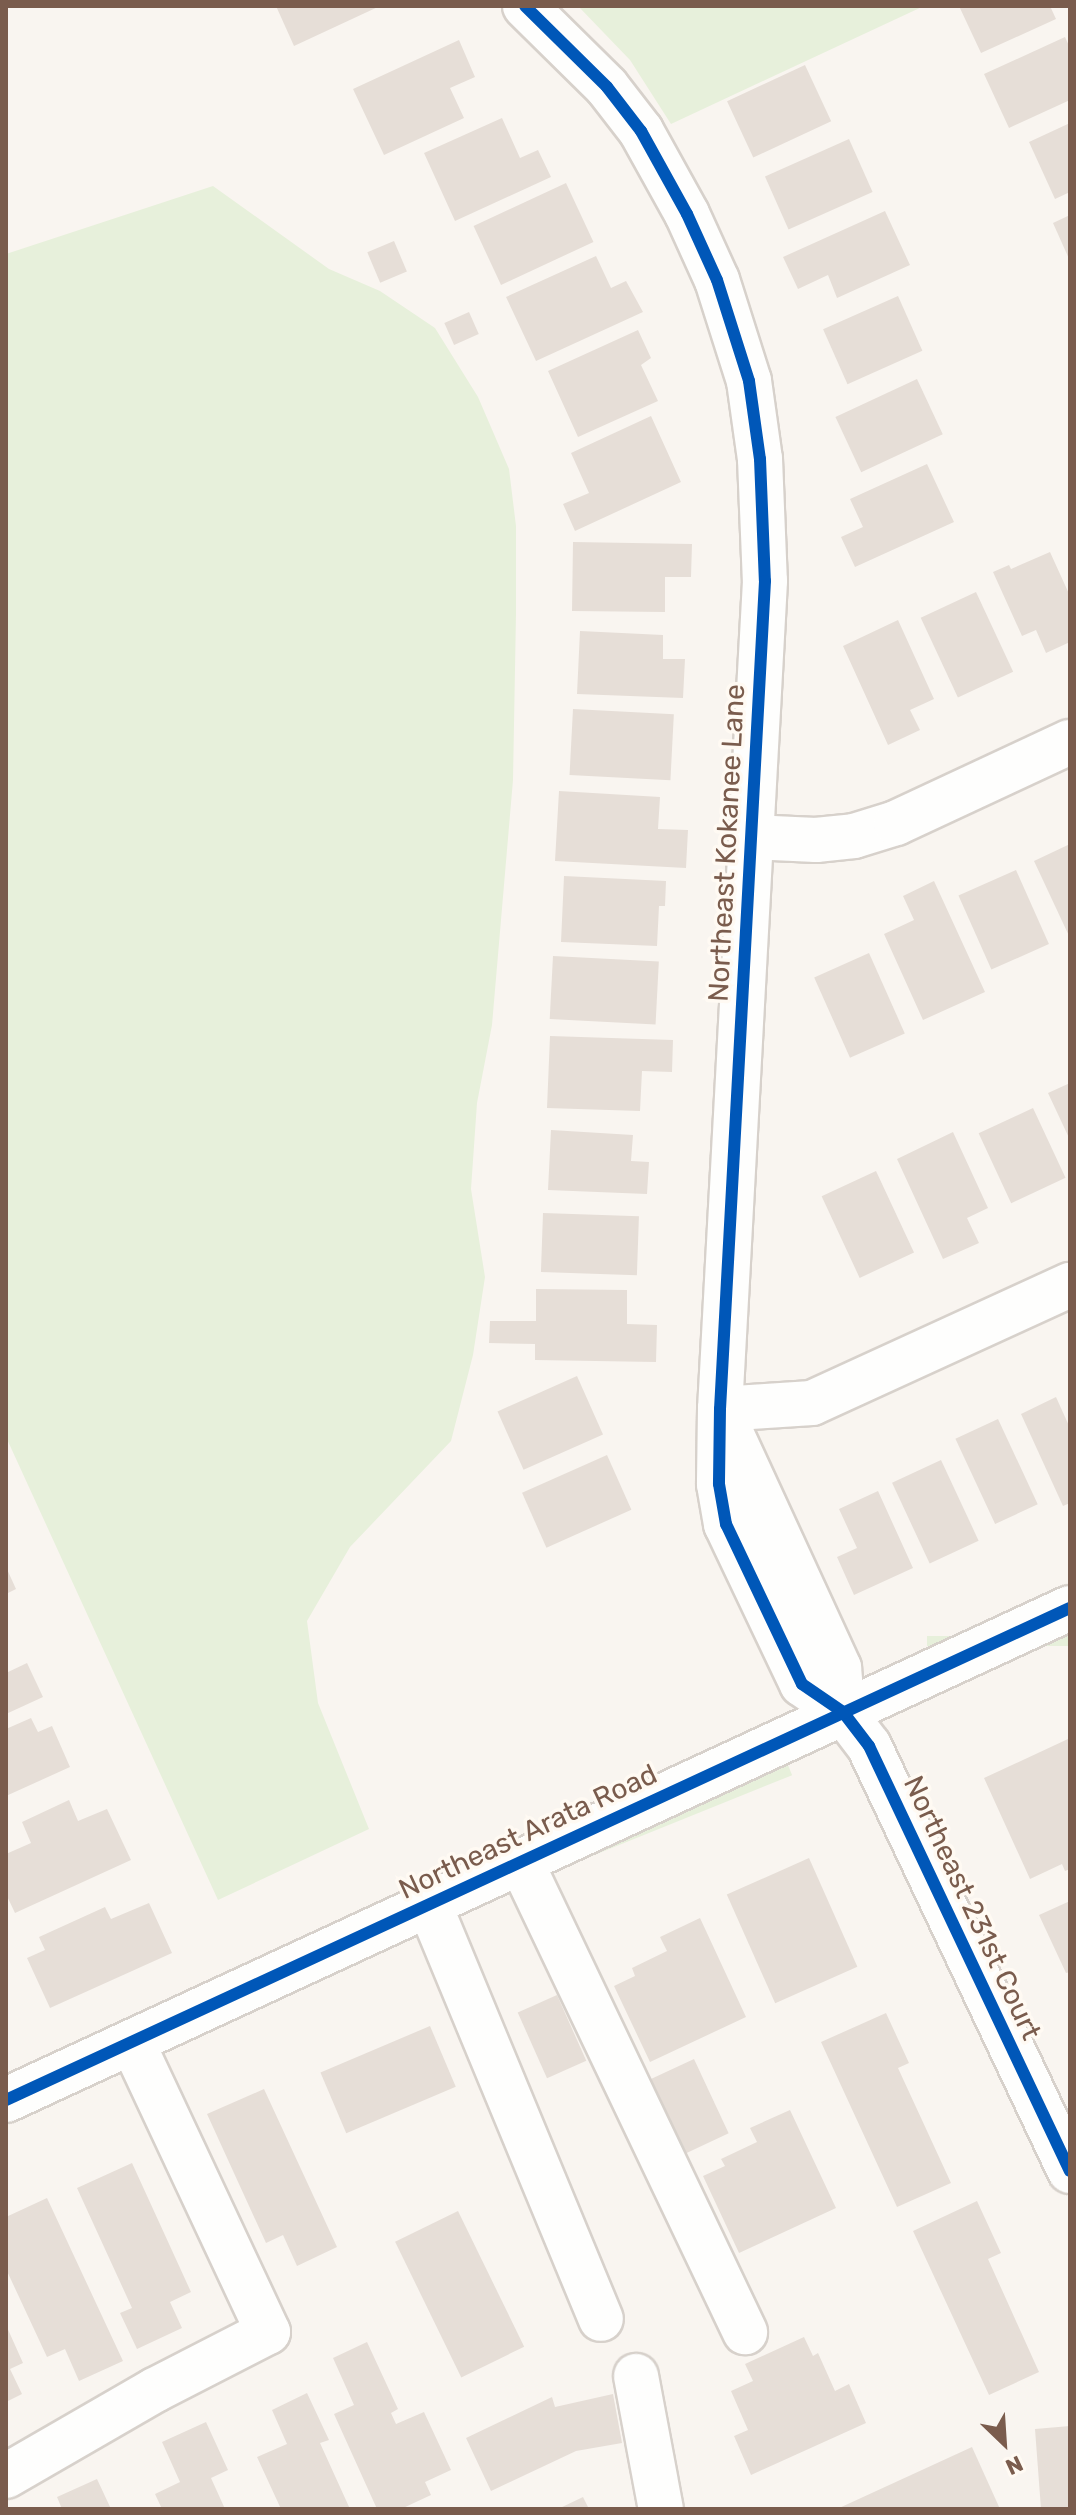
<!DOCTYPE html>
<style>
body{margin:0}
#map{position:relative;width:1076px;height:2515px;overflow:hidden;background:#f9f5f0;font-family:Rubik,sans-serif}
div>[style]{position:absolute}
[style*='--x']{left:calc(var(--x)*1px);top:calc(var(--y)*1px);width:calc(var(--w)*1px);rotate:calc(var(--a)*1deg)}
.green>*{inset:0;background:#e7f0db;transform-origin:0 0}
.building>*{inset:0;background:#e6ded7;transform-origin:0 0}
.roads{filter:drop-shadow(2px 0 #d7d1cb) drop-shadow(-2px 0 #d7d1cb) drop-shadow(0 2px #d7d1cb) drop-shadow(0 -2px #d7d1cb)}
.minor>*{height:44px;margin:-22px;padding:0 22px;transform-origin:22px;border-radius:22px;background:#fefefd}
.cycleway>*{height:12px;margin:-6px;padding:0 6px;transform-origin:6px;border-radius:6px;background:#0057b8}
span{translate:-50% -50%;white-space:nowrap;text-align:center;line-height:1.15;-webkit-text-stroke:7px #fffaf3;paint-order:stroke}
.street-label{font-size:28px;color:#7a5c4d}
.frame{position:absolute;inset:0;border:8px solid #7a5c4d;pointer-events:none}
.north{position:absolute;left:964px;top:2403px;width:80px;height:80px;-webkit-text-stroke:6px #fffaf3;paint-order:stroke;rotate:155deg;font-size:22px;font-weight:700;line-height:32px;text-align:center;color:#7a5c4d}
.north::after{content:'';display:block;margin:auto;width:28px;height:36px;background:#7a5c4d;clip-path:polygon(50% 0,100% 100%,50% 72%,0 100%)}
</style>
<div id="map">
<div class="green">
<div style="clip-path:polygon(578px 6px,924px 6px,671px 124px,630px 60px)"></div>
<div style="clip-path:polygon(213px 186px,329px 269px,380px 291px,435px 328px,478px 397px,509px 469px,516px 526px,516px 614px,513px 780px,492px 1025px,477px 1103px,471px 1189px,485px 1277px,473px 1355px,451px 1441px,350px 1547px,307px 1621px,318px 1703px,369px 1829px,218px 1900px,6px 1437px,6px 254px)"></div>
<div style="left:1070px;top:1636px;width:10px;height:143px;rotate:90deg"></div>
<div style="left:788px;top:1765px;width:11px;height:244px;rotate:68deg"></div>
</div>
<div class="building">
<div style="clip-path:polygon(276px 6px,380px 6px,294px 46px)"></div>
<div style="clip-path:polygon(959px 6px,1050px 6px,1056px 19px,981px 53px)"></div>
<div style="clip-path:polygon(1065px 37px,1070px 48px,1070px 100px,1009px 128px,984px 74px)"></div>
<div style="clip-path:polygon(459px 40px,475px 77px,450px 88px,464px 118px,384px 155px,353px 89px)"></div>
<div style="left:805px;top:65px;width:62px;height:86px;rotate:65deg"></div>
<div style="clip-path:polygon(502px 118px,520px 158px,538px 150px,551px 177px,455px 221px,424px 153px)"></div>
<div style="clip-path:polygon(1070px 123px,1070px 192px,1055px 199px,1029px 142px)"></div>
<div style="left:849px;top:139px;width:58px;height:92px;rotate:66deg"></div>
<div style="left:566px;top:183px;width:65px;height:102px;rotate:65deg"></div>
<div style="clip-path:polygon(885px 211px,910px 265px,837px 298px,828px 275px,798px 289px,783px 257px)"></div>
<div style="clip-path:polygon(1070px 215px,1070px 261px,1053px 223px)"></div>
<div style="left:394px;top:241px;width:33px;height:29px;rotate:67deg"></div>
<div style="clip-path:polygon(596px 256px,611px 288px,626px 281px,643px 312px,536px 361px,506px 297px)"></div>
<div style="left:898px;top:296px;width:60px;height:82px;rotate:66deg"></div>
<div style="left:469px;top:312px;width:24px;height:27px;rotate:66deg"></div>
<div style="clip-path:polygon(638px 330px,651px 358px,641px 365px,658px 401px,578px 437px,548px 371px)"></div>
<div style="left:917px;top:379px;width:61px;height:90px;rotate:65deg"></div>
<div style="clip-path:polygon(651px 416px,681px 482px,575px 531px,563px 504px,589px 493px,571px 453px)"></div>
<div style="clip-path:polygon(927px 464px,954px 522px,855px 567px,841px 537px,863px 527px,850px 499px)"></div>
<div style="clip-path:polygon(573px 542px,692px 544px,691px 577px,665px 577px,665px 612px,572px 611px)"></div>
<div style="clip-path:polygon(1050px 552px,1070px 596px,1070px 642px,1046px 653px,1036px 630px,1022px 636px,993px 572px,1009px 565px,1011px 569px)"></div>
<div style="left:976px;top:592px;width:88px;height:61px;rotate:65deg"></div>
<div style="clip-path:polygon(898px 620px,934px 699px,910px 710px,920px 730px,888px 745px,843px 646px)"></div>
<div style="clip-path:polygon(580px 631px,663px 635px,663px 659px,685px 659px,683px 698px,577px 694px)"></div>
<div style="left:573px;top:709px;width:101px;height:66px;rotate:3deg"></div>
<div style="clip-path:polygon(559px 791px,660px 797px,658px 829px,688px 830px,686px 868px,555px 861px)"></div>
<div style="clip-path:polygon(1070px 844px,1070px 938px,1034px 861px)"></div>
<div style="left:1016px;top:870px;width:81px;height:63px;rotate:66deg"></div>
<div style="clip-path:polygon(564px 876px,666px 881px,665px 906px,659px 906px,657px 946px,561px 942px)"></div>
<div style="clip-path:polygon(934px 881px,985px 992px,923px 1020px,884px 934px,914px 920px,903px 896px)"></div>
<div style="left:869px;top:953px;width:88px;height:60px;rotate:66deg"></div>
<div style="left:553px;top:956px;width:106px;height:63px;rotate:3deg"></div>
<div style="clip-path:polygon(550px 1036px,673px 1040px,672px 1072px,642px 1071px,640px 1111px,547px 1108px)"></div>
<div style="clip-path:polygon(1070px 1083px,1070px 1140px,1048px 1093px)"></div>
<div style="left:1033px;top:1108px;width:77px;height:60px;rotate:65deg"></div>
<div style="clip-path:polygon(551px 1130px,633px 1135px,631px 1161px,649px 1162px,647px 1194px,548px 1190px)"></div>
<div style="clip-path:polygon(953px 1132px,988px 1208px,967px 1218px,979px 1243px,943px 1259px,897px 1159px)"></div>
<div style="left:876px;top:1171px;width:90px;height:60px;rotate:65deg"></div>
<div style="left:543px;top:1213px;width:96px;height:59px;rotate:2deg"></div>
<div style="clip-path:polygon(536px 1289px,627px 1290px,627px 1324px,657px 1325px,656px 1362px,535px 1360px,535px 1344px,489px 1343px,490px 1321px,536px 1321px)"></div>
<div style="left:577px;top:1376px;width:64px;height:87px;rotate:66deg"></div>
<div style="clip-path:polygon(1056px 1397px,1070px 1428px,1070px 1503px,1063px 1506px,1021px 1414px)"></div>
<div style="left:998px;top:1419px;width:94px;height:47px;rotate:65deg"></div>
<div style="left:607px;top:1455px;width:60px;height:93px;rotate:66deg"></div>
<div style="left:941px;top:1460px;width:89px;height:54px;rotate:65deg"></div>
<div style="clip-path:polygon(878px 1491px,913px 1568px,854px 1595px,837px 1557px,857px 1548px,839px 1509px)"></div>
<div style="clip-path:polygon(6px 1567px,16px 1589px,6px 1594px)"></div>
<div style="clip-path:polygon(27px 1663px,43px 1697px,6px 1714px,6px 1673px)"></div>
<div style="clip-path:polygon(31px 1718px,38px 1732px,52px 1726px,70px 1767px,6px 1796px,6px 1729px)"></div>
<div style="clip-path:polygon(1068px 1739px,1070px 1869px,1065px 1871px,1062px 1864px,1030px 1879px,984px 1778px)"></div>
<div style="clip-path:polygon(69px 1800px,78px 1821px,107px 1809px,131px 1860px,15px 1913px,6px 1894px,6px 1854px,31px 1843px,22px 1822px)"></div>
<div style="left:809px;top:1858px;width:119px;height:90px;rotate:66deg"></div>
<div style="clip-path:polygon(1070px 1901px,1070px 1972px,1066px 1973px,1039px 1915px)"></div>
<div style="clip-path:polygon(149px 1903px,172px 1953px,50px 2008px,27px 1958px,45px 1950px,39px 1937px,105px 1907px,111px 1919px)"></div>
<div style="clip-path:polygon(700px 1918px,746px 2017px,650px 2062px,614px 1986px,635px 1976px,632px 1968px,667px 1951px,660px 1937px)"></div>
<div style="left:557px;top:1995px;width:72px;height:43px;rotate:66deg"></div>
<div style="clip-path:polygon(886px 2013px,909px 2063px,898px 2068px,951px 2183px,897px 2207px,821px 2042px)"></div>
<div style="left:430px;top:2026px;width:66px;height:119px;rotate:67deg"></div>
<div style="left:694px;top:2059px;width:82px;height:54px;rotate:65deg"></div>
<div style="clip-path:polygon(264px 2089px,337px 2247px,297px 2266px,283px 2235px,266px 2243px,207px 2114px)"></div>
<div style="clip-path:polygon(790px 2110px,836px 2208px,739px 2253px,703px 2176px,725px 2166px,721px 2159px,757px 2142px,750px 2128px)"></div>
<div style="clip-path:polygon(132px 2163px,191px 2292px,170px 2302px,182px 2328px,137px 2349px,120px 2313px,132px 2308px,77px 2188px)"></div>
<div style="clip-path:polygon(47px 2198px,123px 2361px,79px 2381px,65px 2349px,47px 2357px,6px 2269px,6px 2217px)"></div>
<div style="clip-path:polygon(977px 2201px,1001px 2253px,988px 2259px,1039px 2372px,989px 2395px,913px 2231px)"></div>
<div style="left:458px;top:2211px;width:151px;height:70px;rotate:64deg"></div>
<div style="clip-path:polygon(6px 2325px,23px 2363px,10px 2369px,22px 2394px,6px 2402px)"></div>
<div style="clip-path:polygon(804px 2337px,813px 2356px,818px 2353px,835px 2391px,849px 2384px,866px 2423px,751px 2475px,734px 2436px,748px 2430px,731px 2391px,753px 2381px,745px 2364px)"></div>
<div style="clip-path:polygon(367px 2342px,398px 2409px,391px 2413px,396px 2424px,424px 2412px,451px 2470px,425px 2482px,431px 2495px,401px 2509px,377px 2509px,334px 2414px,354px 2405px,333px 2358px)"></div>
<div style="clip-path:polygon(307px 2393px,329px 2440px,320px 2443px,350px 2509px,281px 2509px,257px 2457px,287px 2444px,272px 2410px)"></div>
<div style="clip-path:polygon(613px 2394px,622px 2443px,576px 2451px,491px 2491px,466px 2438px,552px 2397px,555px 2407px)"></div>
<div style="clip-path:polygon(206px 2422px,228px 2470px,211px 2478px,225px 2509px,162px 2509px,155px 2494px,180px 2482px,162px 2442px)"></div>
<div style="clip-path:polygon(1070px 2426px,1070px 2509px,1041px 2509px,1035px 2429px)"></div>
<div style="clip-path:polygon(972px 2447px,1000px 2509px,837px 2509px)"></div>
<div style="clip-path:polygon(97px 2479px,111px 2509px,62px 2509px,57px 2497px)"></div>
<div style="clip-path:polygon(583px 2497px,589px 2509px,558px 2509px)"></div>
</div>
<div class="roads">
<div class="minor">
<div style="--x:525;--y:6;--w:115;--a:44.6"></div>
<div style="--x:607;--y:87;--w:56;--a:52.3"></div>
<div style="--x:641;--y:131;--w:95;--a:61"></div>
<div style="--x:687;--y:214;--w:72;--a:65.6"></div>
<div style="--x:717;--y:280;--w:106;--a:72.4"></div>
<div style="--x:749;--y:381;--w:79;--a:82"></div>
<div style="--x:760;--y:459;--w:122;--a:87.7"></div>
<div style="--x:765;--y:581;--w:829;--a:93.11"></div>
<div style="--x:720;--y:1409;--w:75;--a:90.8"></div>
<div style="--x:719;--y:1484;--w:41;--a:80.1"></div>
<div style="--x:726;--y:1524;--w:177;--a:64.6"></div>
<div style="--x:802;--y:1684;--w:50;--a:34.3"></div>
<div style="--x:843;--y:1712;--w:43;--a:52.6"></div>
<div style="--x:869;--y:1746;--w:470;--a:64.7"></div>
<div style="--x:751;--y:837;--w:65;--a:2.6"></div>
<div style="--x:816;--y:840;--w:38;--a:-6"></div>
<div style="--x:854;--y:836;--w:44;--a:-17.2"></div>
<div style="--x:896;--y:823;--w:192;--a:-25"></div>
<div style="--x:720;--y:1409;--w:92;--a:-3.7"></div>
<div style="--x:812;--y:1403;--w:284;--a:-24.6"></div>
<div style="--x:726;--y:1422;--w:271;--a:65.3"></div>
<div style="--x:839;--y:1668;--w:44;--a:84.8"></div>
<div style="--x:521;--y:1862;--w:521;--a:64.52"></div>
<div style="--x:429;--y:1904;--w:449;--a:67.5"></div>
<div style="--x:6;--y:2100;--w:1172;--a:-24.82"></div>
<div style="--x:636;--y:2376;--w:135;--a:79.4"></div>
<div style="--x:6;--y:2476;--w:172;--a:-30"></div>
<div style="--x:155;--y:2390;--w:127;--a:-27.2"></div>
<div style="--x:268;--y:2332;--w:320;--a:-115.1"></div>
</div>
</div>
<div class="cycleway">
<div style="--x:525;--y:6;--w:115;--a:44.6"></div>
<div style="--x:607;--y:87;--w:56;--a:52.3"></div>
<div style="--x:641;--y:131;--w:95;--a:61"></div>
<div style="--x:687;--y:214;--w:72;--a:65.6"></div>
<div style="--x:717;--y:280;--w:106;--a:72.4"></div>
<div style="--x:749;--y:381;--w:79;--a:82"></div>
<div style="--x:760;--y:459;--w:122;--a:87.7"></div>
<div style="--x:765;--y:581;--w:829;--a:93.11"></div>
<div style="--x:720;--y:1409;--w:75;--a:90.8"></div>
<div style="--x:719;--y:1484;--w:41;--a:80.1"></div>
<div style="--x:726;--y:1524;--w:177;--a:64.6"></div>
<div style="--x:802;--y:1684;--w:50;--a:34.3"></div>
<div style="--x:843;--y:1712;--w:43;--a:52.6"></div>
<div style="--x:869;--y:1746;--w:470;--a:64.7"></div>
<div style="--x:6;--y:2100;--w:1172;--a:-24.82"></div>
</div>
<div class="street-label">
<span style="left:727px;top:843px;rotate:-87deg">Northeast Kokanee Lane</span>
<span style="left:528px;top:1832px;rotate:-25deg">Northeast Arata Road</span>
<span style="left:972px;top:1908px;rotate:65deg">Northeast 231st Court</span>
</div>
<div class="frame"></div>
<div class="north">N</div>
</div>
